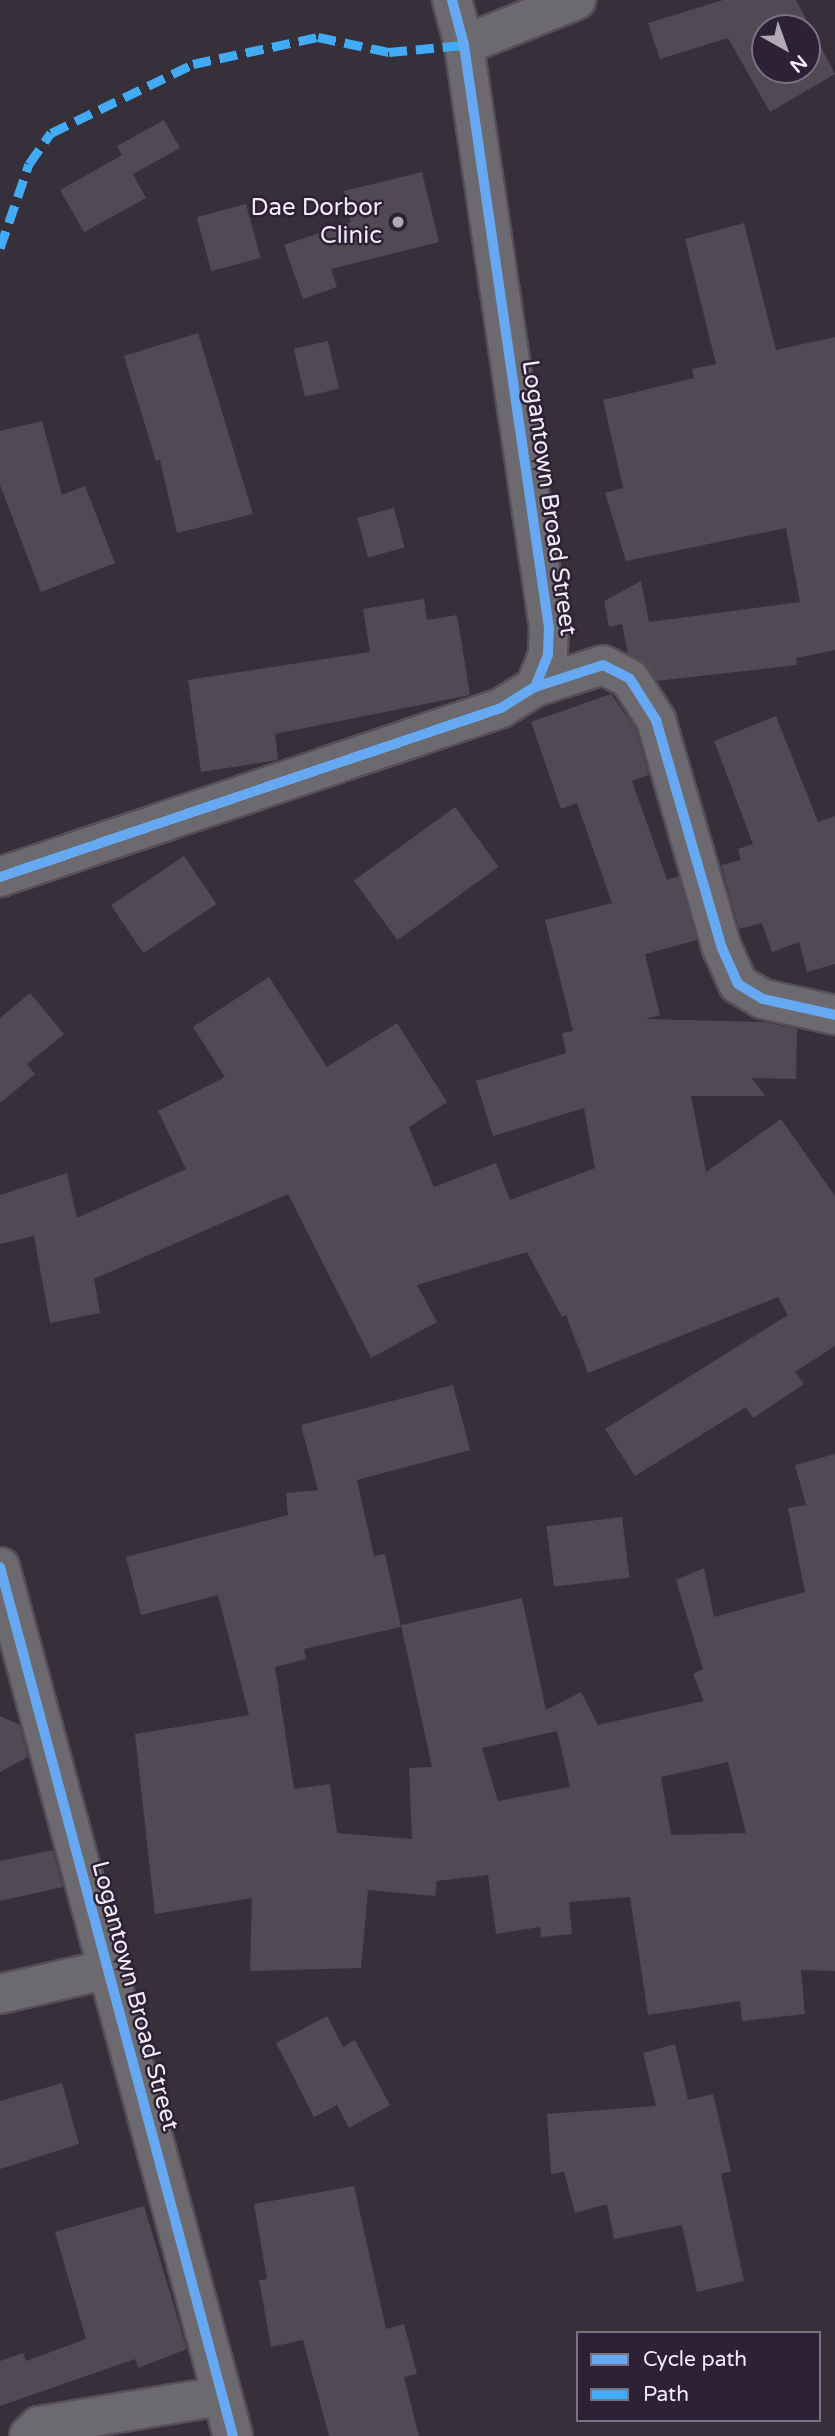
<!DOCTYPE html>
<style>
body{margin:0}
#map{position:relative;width:835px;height:2436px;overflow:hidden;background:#36303b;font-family:"Varela Round",sans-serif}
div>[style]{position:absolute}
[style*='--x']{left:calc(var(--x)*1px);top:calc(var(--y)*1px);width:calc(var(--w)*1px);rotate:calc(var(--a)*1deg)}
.building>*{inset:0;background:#4f4a54;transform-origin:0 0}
.roads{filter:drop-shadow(2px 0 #544f59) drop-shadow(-2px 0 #544f59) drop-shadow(0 2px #544f59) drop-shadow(0 -2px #544f59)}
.minor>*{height:38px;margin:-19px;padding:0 19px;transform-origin:19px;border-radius:19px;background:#6c6a6f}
.quiet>*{height:9px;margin-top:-4.5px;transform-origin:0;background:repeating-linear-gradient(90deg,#42abf6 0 18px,transparent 0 27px)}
.cycleway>*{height:10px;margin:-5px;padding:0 5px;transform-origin:5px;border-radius:5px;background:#66a8f1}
.dots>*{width:19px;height:19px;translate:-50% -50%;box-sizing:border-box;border:4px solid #2c2135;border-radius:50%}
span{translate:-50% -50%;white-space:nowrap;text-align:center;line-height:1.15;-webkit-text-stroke:5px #2c2135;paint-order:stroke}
.poi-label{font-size:24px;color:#f2ebf9}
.right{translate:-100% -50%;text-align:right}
.street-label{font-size:24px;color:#f2ebf9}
.legend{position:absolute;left:576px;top:2331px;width:245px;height:91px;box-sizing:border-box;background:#2c2135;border:2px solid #7b7283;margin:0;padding:9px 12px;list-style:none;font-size:21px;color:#f2ebf9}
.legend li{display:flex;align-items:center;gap:14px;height:35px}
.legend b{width:35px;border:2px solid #7b7283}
.north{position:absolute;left:751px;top:14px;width:70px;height:70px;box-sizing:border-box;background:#2c2135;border:2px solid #7b7283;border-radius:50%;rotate:140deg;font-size:19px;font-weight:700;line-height:28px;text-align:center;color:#f2ebf9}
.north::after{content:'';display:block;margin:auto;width:24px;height:32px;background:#b0aab6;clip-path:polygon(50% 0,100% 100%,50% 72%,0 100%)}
</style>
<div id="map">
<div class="building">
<div style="clip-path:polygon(evenodd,723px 0,796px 0,835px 74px,770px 112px,728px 38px,660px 59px,648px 23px,723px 0,765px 28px,807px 28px,807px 70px,765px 70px,765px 28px)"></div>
<div style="clip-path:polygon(164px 120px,180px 148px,133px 174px,130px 169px,146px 198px,84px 232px,60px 190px,122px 155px,117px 146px)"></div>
<div style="clip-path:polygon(422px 172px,439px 242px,331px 269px,337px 287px,303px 299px,284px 245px,351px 222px,344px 191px)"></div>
<div style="left:246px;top:204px;width:56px;height:51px;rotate:75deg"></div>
<div style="clip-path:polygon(744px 223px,776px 350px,835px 337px,835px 650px,796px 658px,797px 665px,657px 681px,628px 654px,622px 624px,609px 627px,604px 601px,641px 581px,649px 622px,800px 602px,786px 528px,626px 561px,605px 493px,623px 488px,603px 400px,694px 378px,692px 369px,716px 364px,685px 239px)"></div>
<div style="clip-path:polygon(198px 333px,253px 514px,177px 533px,160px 460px,156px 461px,124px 356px)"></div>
<div style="left:328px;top:341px;width:49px;height:35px;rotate:77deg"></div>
<div style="clip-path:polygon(42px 421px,62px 495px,85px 486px,115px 563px,41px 592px,0 485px,0 431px)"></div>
<div style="left:394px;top:508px;width:41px;height:38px;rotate:75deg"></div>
<div style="clip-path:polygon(424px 599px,427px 620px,457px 615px,470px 695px,275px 734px,278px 760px,201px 772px,188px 680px,370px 652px,363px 609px)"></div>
<div style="clip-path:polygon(611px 694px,636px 729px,649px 775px,632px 781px,667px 880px,679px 876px,697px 940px,645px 954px,660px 1015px,645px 1019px,765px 1022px,797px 1029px,796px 1079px,752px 1078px,765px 1096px,691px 1096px,706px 1172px,781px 1119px,835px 1196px,835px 1346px,795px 1372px,804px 1384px,753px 1418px,746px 1407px,635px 1476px,605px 1429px,788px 1315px,778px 1297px,588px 1373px,566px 1315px,562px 1317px,527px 1252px,417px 1285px,437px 1322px,371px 1358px,288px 1194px,94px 1279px,100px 1313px,50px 1323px,34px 1236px,0 1244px,0 1195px,67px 1173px,77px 1218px,186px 1169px,158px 1111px,225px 1077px,193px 1027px,269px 977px,327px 1067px,397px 1023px,447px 1102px,409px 1127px,434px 1187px,496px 1163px,510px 1200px,595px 1168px,584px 1108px,493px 1136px,476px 1081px,566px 1053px,562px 1033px,573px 1031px,545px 920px,612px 903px,577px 803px,561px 809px,531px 722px)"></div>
<div style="clip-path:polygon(776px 716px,818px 822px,835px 816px,835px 964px,807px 972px,799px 942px,772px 952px,762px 923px,739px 929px,721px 865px,741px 860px,738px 849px,753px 844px,714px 741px)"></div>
<div style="left:455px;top:807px;width:74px;height:125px;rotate:54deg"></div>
<div style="left:184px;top:856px;width:58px;height:88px;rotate:56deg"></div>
<div style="clip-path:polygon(30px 993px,64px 1034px,27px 1064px,35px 1074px,0 1103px,0 1018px)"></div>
<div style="clip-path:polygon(evenodd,453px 1385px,470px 1450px,357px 1480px,374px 1556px,385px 1554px,401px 1627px,304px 1649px,306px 1659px,275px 1667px,294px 1789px,330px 1784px,337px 1833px,412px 1839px,409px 1768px,432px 1767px,401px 1625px,522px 1598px,546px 1710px,581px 1692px,598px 1725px,704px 1701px,693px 1674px,703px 1669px,676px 1580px,704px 1568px,714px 1617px,805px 1592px,788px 1508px,806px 1505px,795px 1465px,835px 1454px,835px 1971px,801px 1970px,805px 2014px,742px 2021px,740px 2001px,648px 2015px,630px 1897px,569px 1902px,572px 1934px,541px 1937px,540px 1927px,496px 1934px,488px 1875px,437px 1881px,435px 1896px,368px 1890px,361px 1968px,250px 1971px,252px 1898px,155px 1914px,135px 1734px,249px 1715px,218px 1595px,141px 1615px,126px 1557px,288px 1515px,286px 1493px,318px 1490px,301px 1425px,453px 1385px,557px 1731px,570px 1787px,498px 1801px,482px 1748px,557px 1731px,453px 1385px,728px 1762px,746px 1833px,671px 1835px,661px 1777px,728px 1762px)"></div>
<div style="left:622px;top:1517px;width:61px;height:76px;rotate:83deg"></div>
<div style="clip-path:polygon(0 1716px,20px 1725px,28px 1757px,0 1772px)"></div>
<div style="clip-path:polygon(53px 1850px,63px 1887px,0 1901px,0 1861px)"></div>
<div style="clip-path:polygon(327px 2016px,343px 2047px,355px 2040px,390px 2105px,349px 2128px,337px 2105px,314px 2117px,276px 2043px)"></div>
<div style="clip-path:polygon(675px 2044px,688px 2100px,713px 2094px,731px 2171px,721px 2174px,744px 2281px,697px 2292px,682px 2225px,614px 2239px,607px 2204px,575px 2213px,564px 2172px,551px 2174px,547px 2114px,656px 2106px,643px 2053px)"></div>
<div style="clip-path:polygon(62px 2083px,79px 2144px,0 2169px,0 2101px)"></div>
<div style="clip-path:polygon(354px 2186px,386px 2329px,404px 2324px,417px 2374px,404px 2377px,419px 2436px,329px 2436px,303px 2340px,271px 2347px,259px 2280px,267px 2279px,254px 2204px)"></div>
<div style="clip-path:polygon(144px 2206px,187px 2349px,138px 2368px,135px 2359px,0 2406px,0 2361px,23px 2353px,26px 2361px,86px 2339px,55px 2232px)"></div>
</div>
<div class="roads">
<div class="minor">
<div style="--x:464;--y:45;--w:121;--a:-21.9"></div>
<div style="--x:535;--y:687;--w:71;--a:-17.9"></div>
<div style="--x:603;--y:665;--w:30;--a:27"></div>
<div style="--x:630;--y:679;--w:49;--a:57.6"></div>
<div style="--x:656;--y:720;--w:237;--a:73.9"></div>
<div style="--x:722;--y:948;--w:39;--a:66"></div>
<div style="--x:738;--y:984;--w:29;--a:31"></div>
<div style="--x:763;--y:999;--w:74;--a:12.5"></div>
<div style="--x:0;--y:877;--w:529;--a:-18.64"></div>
<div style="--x:501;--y:708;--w:40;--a:-32"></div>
<div style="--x:535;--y:687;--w:35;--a:-68"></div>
<div style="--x:548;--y:654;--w:26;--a:-88"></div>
<div style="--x:549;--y:628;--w:589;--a:-98.3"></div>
<div style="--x:464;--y:45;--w:47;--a:-104.9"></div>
<div style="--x:0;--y:1567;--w:900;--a:74.99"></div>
<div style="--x:0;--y:1994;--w:108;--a:-12.9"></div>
<div style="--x:29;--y:2436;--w:14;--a:-45"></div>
<div style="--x:39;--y:2426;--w:184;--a:-9.4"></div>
</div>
</div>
<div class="quiet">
<div style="--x:0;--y:248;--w:89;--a:-71"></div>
<div style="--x:29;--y:164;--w:38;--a:-55"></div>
<div style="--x:51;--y:133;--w:158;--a:-25.9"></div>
<div style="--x:193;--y:64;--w:128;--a:-12.2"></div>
<div style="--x:318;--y:37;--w:73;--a:11.9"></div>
<div style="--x:389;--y:52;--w:75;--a:-5.3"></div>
</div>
<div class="cycleway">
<div style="--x:535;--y:687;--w:71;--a:-17.9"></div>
<div style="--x:603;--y:665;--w:30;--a:27"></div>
<div style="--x:630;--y:679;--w:49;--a:57.6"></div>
<div style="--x:656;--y:720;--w:237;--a:73.9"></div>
<div style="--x:722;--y:948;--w:39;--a:66"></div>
<div style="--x:738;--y:984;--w:29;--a:31"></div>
<div style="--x:763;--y:999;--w:74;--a:12.5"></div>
<div style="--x:0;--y:877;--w:529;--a:-18.64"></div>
<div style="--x:501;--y:708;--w:40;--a:-32"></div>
<div style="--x:535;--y:687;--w:35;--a:-68"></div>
<div style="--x:548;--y:654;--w:26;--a:-88"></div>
<div style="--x:549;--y:628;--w:589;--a:-98.3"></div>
<div style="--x:464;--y:45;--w:47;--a:-104.9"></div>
<div style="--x:0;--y:1567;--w:900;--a:74.99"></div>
</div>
<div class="dots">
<div style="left:398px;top:222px;background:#b0aab6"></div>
</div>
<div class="poi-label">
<span class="right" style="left:382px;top:222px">Dae Dorbor<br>Clinic</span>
</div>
<div class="street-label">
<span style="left:549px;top:498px;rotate:82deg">Logantown Broad Street</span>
<span style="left:135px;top:1996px;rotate:75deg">Logantown Broad Street</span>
</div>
<ul class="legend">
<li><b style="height:9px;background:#66a8f1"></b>Cycle path</li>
<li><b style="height:9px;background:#42abf6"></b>Path</li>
</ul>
<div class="north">N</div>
</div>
